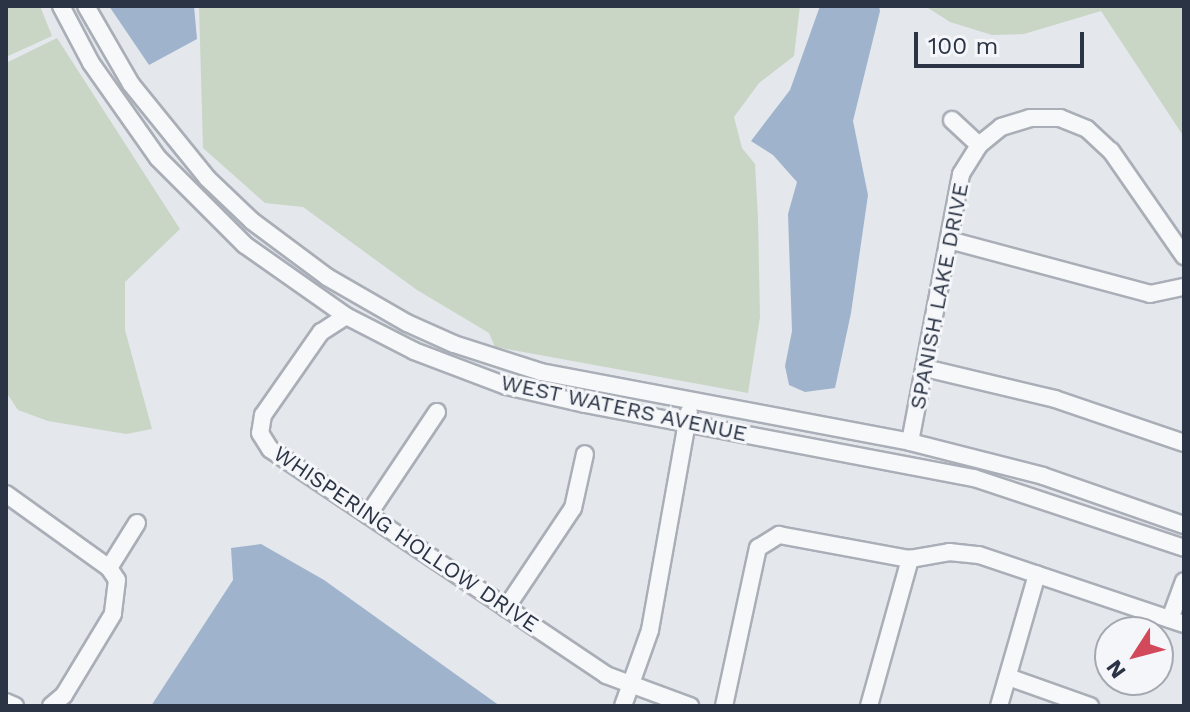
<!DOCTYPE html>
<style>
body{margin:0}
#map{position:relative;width:1190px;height:712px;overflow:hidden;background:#e4e7ec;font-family:"Work Sans",sans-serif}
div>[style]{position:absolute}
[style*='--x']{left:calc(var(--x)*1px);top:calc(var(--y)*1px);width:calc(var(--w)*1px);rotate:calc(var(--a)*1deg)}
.green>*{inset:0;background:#c9d6c5}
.water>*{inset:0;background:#9fb4cc}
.roads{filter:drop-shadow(2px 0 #a9aeb7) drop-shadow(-2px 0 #a9aeb7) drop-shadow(0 2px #a9aeb7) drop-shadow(0 -2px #a9aeb7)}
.minor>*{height:16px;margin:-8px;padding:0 8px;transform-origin:8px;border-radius:8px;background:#f7f8fa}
span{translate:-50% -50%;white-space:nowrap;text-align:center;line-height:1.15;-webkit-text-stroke:6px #f4f6f9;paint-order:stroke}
.street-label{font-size:22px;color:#2b3445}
.frame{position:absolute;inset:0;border:8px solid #2b3445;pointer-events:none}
.north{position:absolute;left:1094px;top:616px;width:80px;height:80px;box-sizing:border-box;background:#f4f6f9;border:2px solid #a4a8b1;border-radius:50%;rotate:234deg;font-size:22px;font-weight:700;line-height:32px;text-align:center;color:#2b3445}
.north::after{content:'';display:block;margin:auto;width:28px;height:36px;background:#d1495b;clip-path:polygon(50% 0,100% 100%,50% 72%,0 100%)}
.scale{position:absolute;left:914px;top:32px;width:170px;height:36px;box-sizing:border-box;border:4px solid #2b3445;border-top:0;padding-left:10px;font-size:24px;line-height:28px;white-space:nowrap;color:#2b3445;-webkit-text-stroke:6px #f4f6f9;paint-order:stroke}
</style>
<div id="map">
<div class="green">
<div style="clip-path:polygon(6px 6px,40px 6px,52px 36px,6px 57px)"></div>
<div style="clip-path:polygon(199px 6px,800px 6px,794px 56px,759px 83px,734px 117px,742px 148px,755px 164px,758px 218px,760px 317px,748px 393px,495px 347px,489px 333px,417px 290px,303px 207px,265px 203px,203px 148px)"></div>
<div style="clip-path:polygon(925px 6px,1184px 6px,1184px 137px,1101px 11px,1024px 34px,992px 35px,950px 22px)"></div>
<div style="clip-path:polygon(57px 38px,180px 229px,125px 282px,125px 330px,152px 429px,126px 434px,48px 421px,18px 410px,6px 392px,6px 63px)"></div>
</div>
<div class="water">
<div style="clip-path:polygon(109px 6px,194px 6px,197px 39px,149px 65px)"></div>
<div style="clip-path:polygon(820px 6px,879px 6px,880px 11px,853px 121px,868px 195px,851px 313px,835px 388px,805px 392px,789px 385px,785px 366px,792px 331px,788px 214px,797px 182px,773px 155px,751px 141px,790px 90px)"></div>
<div style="clip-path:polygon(261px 544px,324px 580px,500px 706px,151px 706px,233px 580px,231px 548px)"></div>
</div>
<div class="roads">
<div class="minor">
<div style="--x:61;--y:6;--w:64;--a:62.2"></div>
<div style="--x:91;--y:63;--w:116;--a:54.8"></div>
<div style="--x:158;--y:158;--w:123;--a:45"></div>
<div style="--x:245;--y:245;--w:123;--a:35.1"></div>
<div style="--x:346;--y:316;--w:76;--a:27.2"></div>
<div style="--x:414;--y:351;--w:98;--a:20.8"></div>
<div style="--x:506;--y:386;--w:81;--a:12.8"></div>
<div style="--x:585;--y:404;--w:396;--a:10.8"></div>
<div style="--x:974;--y:478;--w:221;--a:18.4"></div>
<div style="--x:86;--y:6;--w:90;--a:60"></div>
<div style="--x:131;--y:84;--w:121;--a:51"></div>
<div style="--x:207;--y:178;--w:62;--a:43.7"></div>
<div style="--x:252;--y:221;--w:94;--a:36.7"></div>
<div style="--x:327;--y:277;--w:92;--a:29.9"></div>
<div style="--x:407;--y:323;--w:51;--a:24.1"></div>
<div style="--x:454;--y:344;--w:91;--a:17.8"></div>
<div style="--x:541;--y:372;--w:376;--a:10.7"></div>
<div style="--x:910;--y:442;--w:137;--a:14.3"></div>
<div style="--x:1043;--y:476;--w:149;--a:19.2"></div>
<div style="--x:952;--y:120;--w:37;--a:43"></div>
<div style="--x:949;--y:240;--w:208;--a:15"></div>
<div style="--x:1150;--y:294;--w:35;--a:-12"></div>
<div style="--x:346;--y:316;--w:30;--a:147"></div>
<div style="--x:321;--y:332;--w:101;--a:124.9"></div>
<div style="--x:263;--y:415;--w:18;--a:99"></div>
<div style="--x:260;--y:433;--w:19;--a:58"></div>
<div style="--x:270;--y:449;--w:405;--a:33.9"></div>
<div style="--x:606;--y:675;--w:90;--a:20.3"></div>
<div style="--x:925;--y:368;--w:134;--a:13.4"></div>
<div style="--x:1055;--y:399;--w:136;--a:18.8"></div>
<div style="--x:910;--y:442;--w:273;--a:-79.2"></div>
<div style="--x:961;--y:174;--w:34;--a:-58"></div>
<div style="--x:979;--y:145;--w:28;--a:-39"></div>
<div style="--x:1001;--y:127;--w:30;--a:-17"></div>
<div style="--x:1030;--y:118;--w:30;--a:0"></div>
<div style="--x:1060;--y:118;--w:29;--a:22"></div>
<div style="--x:1087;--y:129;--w:33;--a:43"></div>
<div style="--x:1111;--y:151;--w:128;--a:55.2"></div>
<div style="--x:6;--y:494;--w:127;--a:35.7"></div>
<div style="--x:109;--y:568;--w:14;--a:56"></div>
<div style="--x:117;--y:580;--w:34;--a:97"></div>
<div style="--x:113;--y:614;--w:95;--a:121.2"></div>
<div style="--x:64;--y:695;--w:17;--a:140"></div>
<div style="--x:368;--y:515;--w:124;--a:-56.2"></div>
<div style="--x:109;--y:568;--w:53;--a:-58.1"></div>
<div style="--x:506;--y:608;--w:120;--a:-56.2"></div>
<div style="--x:573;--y:508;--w:55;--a:-77.5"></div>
<div style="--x:1170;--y:619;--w:40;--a:-69.8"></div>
<div style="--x:1008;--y:677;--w:87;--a:19.5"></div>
<div style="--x:6;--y:702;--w:10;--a:24"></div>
<div style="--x:623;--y:706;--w:81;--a:-70.4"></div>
<div style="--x:650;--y:630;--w:221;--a:-79.9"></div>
<div style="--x:724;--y:706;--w:162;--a:-77.9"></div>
<div style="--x:758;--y:548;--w:25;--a:-32"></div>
<div style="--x:779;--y:535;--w:133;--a:10.4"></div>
<div style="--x:910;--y:559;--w:40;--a:-10"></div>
<div style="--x:949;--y:552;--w:30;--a:6"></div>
<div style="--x:979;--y:555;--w:216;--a:18.6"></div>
<div style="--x:869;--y:706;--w:153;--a:-74.4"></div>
<div style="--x:999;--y:706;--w:137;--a:-73.9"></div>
</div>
</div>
<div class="street-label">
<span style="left:939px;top:296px;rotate:-79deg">SPANISH LAKE DRIVE</span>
<span style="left:624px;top:408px;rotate:12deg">WEST WATERS AVENUE</span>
<span style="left:406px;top:539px;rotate:34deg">WHISPERING HOLLOW DRIVE</span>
</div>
<div class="frame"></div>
<div class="north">N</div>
<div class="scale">100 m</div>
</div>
